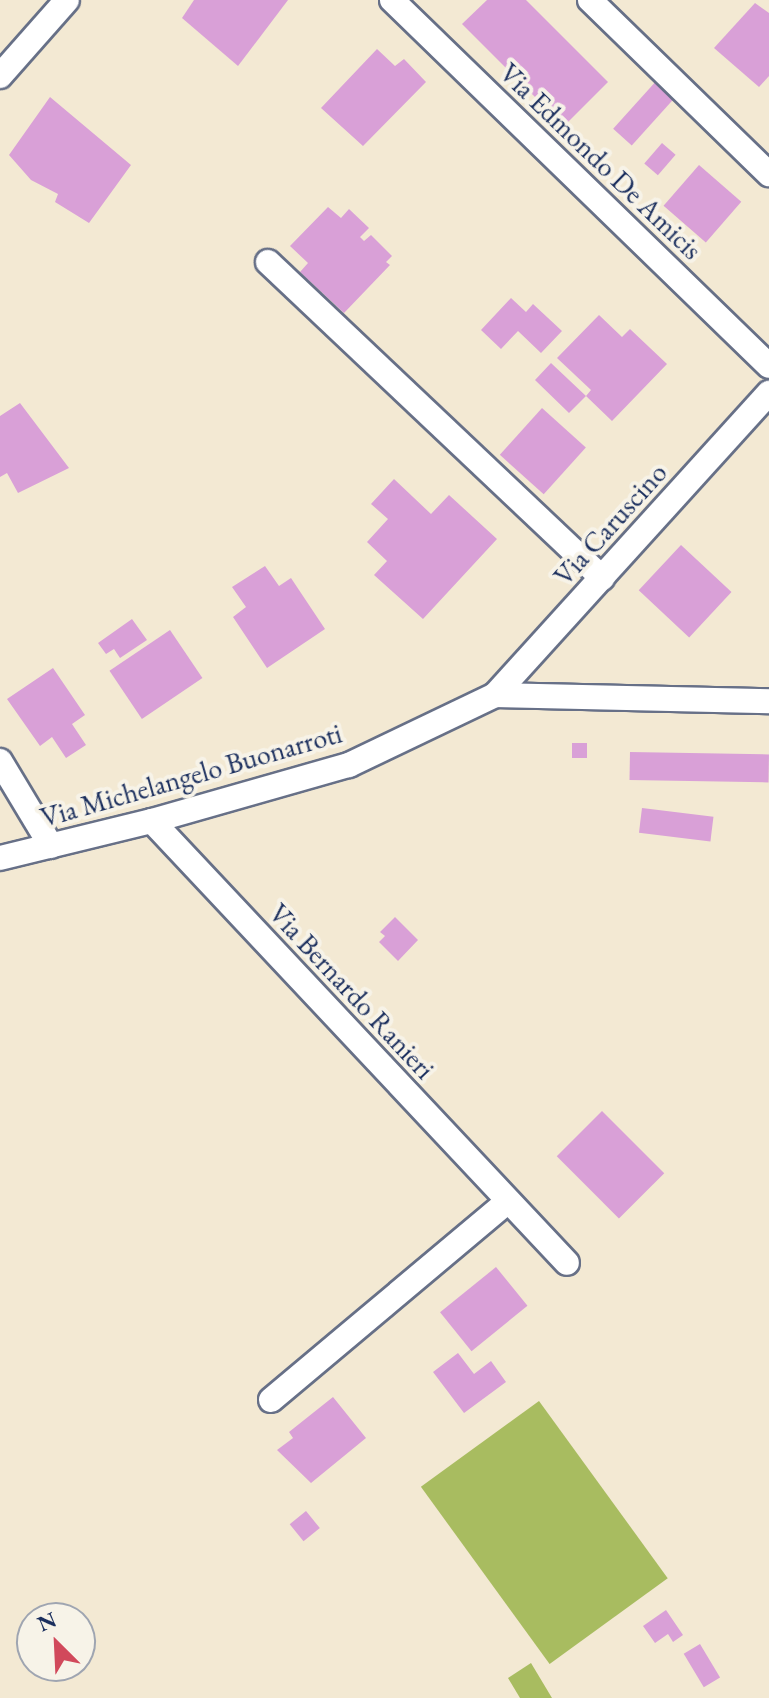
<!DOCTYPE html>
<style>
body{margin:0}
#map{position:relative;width:769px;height:1698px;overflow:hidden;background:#f3e9d3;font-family:"EB Garamond",serif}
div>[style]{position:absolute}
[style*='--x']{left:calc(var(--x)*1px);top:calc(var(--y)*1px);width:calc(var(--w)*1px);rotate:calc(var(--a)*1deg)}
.green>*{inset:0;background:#a8bc60;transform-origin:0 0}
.building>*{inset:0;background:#d9a0d7;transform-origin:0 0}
.roads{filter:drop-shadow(2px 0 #677087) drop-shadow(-2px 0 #677087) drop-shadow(0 2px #677087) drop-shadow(0 -2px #677087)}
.street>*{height:24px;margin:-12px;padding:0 12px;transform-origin:12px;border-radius:12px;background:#fff}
span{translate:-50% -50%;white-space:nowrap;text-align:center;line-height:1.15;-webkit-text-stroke:8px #f7f3e8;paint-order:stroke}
.street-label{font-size:28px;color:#1b2f5e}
.north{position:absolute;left:16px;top:1602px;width:80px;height:80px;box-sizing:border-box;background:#f7f3e8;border:2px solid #9fa5b1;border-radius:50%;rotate:336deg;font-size:22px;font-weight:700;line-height:32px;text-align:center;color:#1b2f5e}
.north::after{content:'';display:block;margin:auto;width:28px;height:36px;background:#d1495b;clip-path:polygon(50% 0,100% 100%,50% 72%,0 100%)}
</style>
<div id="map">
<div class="green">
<div style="left:539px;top:1401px;width:219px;height:146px;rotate:54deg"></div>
<div style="clip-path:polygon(531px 1663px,552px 1698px,520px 1698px,508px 1678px)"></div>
</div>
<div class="building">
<div style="clip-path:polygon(194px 0,288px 0,238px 66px,182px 18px)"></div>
<div style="clip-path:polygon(487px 0,526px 0,608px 82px,564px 126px,462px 24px)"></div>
<div style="clip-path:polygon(755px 3px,769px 13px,769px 76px,759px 87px,714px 48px)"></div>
<div style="clip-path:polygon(377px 49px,395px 66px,404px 59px,426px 82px,363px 146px,321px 108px)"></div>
<div style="left:658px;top:79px;width:25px;height:67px;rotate:42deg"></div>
<div style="clip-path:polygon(50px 97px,131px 165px,89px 223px,55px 202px,58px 194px,31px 180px,9px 155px)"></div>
<div style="left:662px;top:143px;width:18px;height:27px;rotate:41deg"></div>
<div style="left:699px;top:165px;width:56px;height:54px;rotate:41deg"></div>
<div style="clip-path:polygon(328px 207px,341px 218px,349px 209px,369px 228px,360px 237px,364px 241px,371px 235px,392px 256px,386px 262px,390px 265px,344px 313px,300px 272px,308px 263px,290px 246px)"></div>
<div style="clip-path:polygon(511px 298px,526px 312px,533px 304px,562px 331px,541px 353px,518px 331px,501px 349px,481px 330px)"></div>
<div style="clip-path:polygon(599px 315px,622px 337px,630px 329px,667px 364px,612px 421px,586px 396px,569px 413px,535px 380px,551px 363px,586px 396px,591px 390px,557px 358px)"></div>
<div style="clip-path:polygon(20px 403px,69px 468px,18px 493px,7px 473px,0 477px,0 416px)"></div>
<div style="left:542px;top:408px;width:59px;height:63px;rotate:42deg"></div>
<div style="clip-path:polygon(394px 479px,431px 514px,449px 495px,497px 539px,423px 619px,374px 575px,387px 561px,367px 542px,388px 519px,371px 504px)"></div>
<div style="left:681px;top:545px;width:69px;height:62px;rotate:43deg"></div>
<div style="clip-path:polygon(265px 566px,279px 586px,291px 578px,325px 629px,267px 668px,233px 617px,246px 607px,232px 587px)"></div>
<div style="clip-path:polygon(132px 619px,147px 640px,120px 658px,114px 649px,106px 654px,98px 643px)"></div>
<div style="left:170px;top:630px;width:58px;height:73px;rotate:56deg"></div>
<div style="clip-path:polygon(53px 668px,85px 715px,72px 724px,86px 745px,66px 758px,52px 737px,40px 746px,7px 699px)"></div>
<div style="left:572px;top:743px;width:15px;height:15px"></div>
<div style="left:630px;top:752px;width:139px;height:28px;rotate:1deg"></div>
<div style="left:642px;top:808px;width:72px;height:25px;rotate:7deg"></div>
<div style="clip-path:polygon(395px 917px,418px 940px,398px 961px,379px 942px,385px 936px,380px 932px)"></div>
<div style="left:602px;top:1111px;width:88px;height:64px;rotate:45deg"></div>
<div style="left:496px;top:1267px;width:50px;height:72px;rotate:51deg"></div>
<div style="clip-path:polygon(458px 1353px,474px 1374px,491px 1361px,506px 1382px,464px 1413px,433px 1372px)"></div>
<div style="clip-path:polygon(333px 1397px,366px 1438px,311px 1483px,277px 1450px,293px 1438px,289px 1432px)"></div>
<div style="left:306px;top:1511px;width:22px;height:21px;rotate:51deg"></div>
<div style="clip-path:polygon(666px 1610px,683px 1635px,673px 1642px,668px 1634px,655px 1643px,643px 1626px)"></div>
<div style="left:700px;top:1644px;width:39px;height:19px;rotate:59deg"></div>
</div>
<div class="roads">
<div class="street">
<div style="--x:392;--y:0;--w:525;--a:44.15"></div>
<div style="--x:590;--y:0;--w:250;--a:44.2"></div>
<div style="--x:0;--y:76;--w:101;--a:-48.6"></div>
<div style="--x:268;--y:262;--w:460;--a:43.4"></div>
<div style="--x:495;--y:695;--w:408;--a:-47.8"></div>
<div style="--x:0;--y:761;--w:99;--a:59"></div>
<div style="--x:152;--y:821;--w:606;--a:46.8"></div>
<div style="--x:0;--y:858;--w:156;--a:-13.7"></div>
<div style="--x:152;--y:821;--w:205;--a:-15.9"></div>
<div style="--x:349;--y:765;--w:162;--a:-25.6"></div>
<div style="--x:495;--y:695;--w:274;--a:1.3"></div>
<div style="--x:271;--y:1400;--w:309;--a:-40"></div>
</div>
</div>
<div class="street-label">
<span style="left:601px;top:161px;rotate:44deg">Via Edmondo De Amicis</span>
<span style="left:610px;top:524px;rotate:-48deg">Via Caruscino</span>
<span style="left:191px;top:775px;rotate:-16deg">Via Michelangelo Buonarroti</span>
<span style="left:352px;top:991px;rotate:47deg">Via Bernardo Ranieri</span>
</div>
<div class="north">N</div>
</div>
